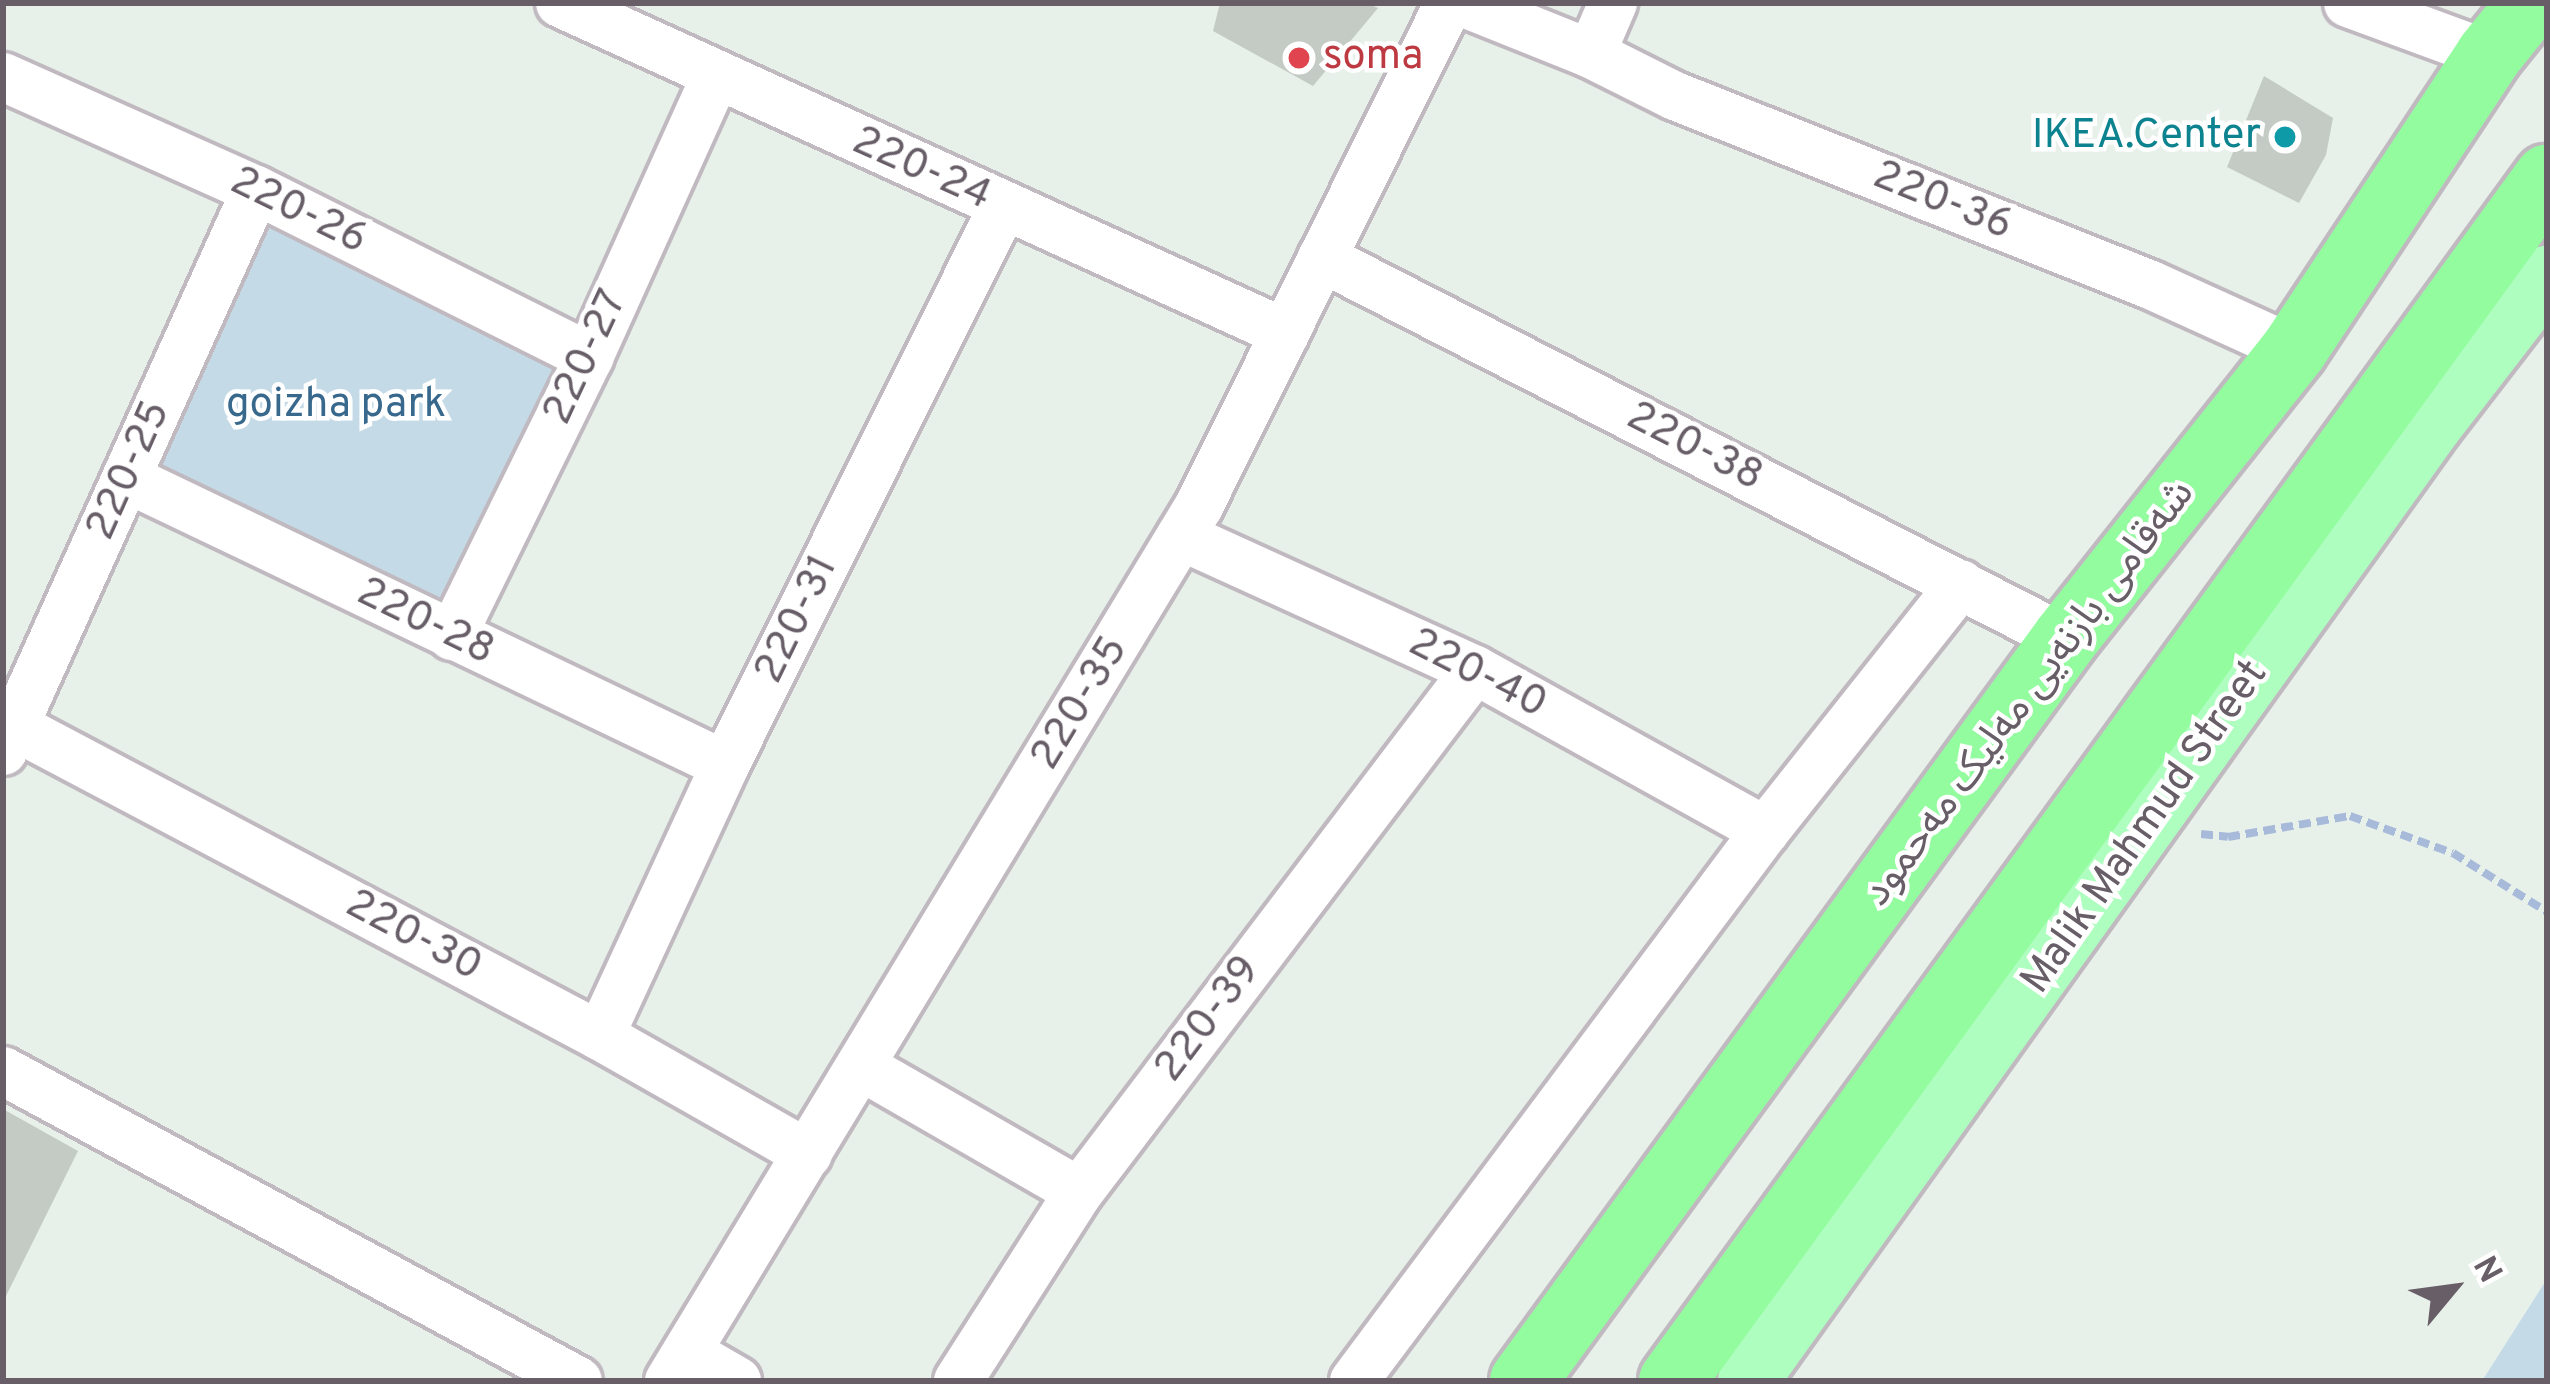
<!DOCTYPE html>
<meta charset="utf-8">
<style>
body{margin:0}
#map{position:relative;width:2550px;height:1384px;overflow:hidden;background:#e7f0e9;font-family:Overpass,"Noto Sans Arabic",sans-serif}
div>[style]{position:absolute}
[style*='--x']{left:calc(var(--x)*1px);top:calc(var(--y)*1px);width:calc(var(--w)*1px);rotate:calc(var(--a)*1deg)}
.green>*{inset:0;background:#c4dae7;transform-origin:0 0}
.building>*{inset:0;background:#c3cbc4}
.path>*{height:8px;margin-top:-4px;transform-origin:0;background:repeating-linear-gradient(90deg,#a8bad9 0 12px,transparent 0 18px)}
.roads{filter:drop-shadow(3px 0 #c0b9c0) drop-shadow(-3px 0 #c0b9c0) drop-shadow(0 3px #c0b9c0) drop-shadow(0 -3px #c0b9c0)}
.minor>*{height:48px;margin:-24px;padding:0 24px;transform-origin:24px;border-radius:24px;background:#fff}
.major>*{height:60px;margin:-30px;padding:0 30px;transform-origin:30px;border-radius:30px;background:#aefebf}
.highway>*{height:66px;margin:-33px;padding:0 33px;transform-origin:33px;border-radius:33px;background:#93fc9f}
.dots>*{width:33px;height:33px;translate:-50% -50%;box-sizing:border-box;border:6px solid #fff;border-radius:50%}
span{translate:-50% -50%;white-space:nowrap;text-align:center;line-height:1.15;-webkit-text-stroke:9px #fff;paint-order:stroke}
.health-label{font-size:42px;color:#be3a42}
.left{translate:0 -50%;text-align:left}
.culture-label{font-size:42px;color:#0d838f}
.right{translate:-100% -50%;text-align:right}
.street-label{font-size:42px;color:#675e67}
.park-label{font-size:42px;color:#38698d}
.frame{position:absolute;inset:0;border:6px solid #675e67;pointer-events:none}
.north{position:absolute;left:2394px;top:1228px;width:120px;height:120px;-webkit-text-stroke:9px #fff;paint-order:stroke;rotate:61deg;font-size:33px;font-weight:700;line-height:48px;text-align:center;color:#675e67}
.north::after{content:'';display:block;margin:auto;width:42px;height:54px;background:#675e67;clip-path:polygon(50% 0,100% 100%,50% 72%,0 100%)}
</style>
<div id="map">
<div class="green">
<div style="left:256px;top:190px;width:373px;height:316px;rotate:27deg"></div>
<div style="clip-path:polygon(2547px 1279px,2547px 1381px,2482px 1381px)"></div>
</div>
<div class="building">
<div style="clip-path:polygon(1220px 3px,1366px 3px,1378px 8px,1313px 86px,1213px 31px)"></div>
<div style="clip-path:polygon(2264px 76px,2333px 118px,2326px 155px,2299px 203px,2227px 167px)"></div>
<div style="clip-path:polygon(3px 1109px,78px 1151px,3px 1302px)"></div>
</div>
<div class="path">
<div style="--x:2201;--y:834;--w:27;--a:6"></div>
<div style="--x:2228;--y:837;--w:124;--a:-9.8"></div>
<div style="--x:2350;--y:816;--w:109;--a:19.8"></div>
<div style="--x:2453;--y:853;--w:111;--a:32.1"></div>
</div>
<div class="roads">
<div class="minor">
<div style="--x:560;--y:3;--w:797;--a:24.47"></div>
<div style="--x:1464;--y:3;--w:137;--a:21.9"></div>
<div style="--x:1591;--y:54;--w:94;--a:26.6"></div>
<div style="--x:1675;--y:96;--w:512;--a:21.66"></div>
<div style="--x:2151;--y:285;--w:157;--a:24.4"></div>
<div style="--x:2348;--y:3;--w:150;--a:20.2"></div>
<div style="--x:1591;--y:54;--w:56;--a:-66.7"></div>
<div style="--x:3;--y:77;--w:277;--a:24.1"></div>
<div style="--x:256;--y:190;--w:373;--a:26.6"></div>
<div style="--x:1322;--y:258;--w:835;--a:27.15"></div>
<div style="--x:126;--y:478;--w:664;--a:25.6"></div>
<div style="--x:1181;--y:536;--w:323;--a:24.5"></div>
<div style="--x:1475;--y:670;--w:332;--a:29"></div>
<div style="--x:452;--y:636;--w:311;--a:-63.8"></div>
<div style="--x:589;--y:357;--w:306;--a:-65.7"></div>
<div style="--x:14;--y:726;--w:663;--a:27.88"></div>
<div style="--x:600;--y:1036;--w:239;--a:29.6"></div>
<div style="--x:3;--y:751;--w:615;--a:-65.73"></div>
<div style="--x:600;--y:1036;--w:298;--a:-65.2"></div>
<div style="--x:725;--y:765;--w:623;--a:-63.52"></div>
<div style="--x:862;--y:1067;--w:250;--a:29.9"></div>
<div style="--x:3;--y:1071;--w:653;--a:28.33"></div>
<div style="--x:687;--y:1352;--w:58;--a:30.1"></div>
<div style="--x:669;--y:1381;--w:1023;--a:-58.8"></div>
<div style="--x:1199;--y:506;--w:562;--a:-63.57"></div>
<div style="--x:958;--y:1381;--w:224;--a:-57.4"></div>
<div style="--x:1079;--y:1192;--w:655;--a:-52.82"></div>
<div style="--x:1354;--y:1381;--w:687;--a:-53.23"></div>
<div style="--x:1765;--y:831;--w:315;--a:-51.6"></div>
</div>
<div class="major">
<div style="--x:1748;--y:1381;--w:1177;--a:-54.41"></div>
<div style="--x:2433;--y:424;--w:187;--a:-52.4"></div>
</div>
<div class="highway">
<div style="--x:1523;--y:1381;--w:919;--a:-53.85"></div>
<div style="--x:2065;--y:639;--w:369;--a:-51.6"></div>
<div style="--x:2294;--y:350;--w:354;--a:-56.5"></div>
<div style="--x:2489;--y:55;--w:67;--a:-51.1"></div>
<div style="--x:1672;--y:1381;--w:1488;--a:-53.97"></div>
</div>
</div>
<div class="dots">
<div style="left:1299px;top:58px;background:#e0444e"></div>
<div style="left:2285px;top:137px;background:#0f9aa8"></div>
</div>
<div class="health-label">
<span class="left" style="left:1323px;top:58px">soma</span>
</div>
<div class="culture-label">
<span class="right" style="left:2261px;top:137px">IKEA.Center</span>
</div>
<div class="street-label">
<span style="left:921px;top:170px;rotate:24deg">220-24</span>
<span style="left:1942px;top:202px;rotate:22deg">220-36</span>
<span style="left:298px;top:212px;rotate:26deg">220-26</span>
<span style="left:587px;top:358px;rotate:-65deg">220-27</span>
<span style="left:1694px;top:448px;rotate:27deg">220-38</span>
<span style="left:130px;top:471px;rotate:-66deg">220-25</span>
<span style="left:798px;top:620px;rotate:-64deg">220-31</span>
<span style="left:425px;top:623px;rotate:26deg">220-28</span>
<span style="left:1477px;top:675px;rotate:27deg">220-40</span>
<span style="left:2030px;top:694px;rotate:-53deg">شەقامی بازنەیی مەلیک مەحمود</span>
<span style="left:1081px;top:704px;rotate:-59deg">220-35</span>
<span style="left:2146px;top:828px;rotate:-55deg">Malik Mahmud Street</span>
<span style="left:413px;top:937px;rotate:28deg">220-30</span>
<span style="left:1209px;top:1020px;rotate:-53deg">220-39</span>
</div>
<div class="park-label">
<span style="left:336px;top:406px">goizha park</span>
</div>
<div class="frame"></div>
<div class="north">N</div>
</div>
